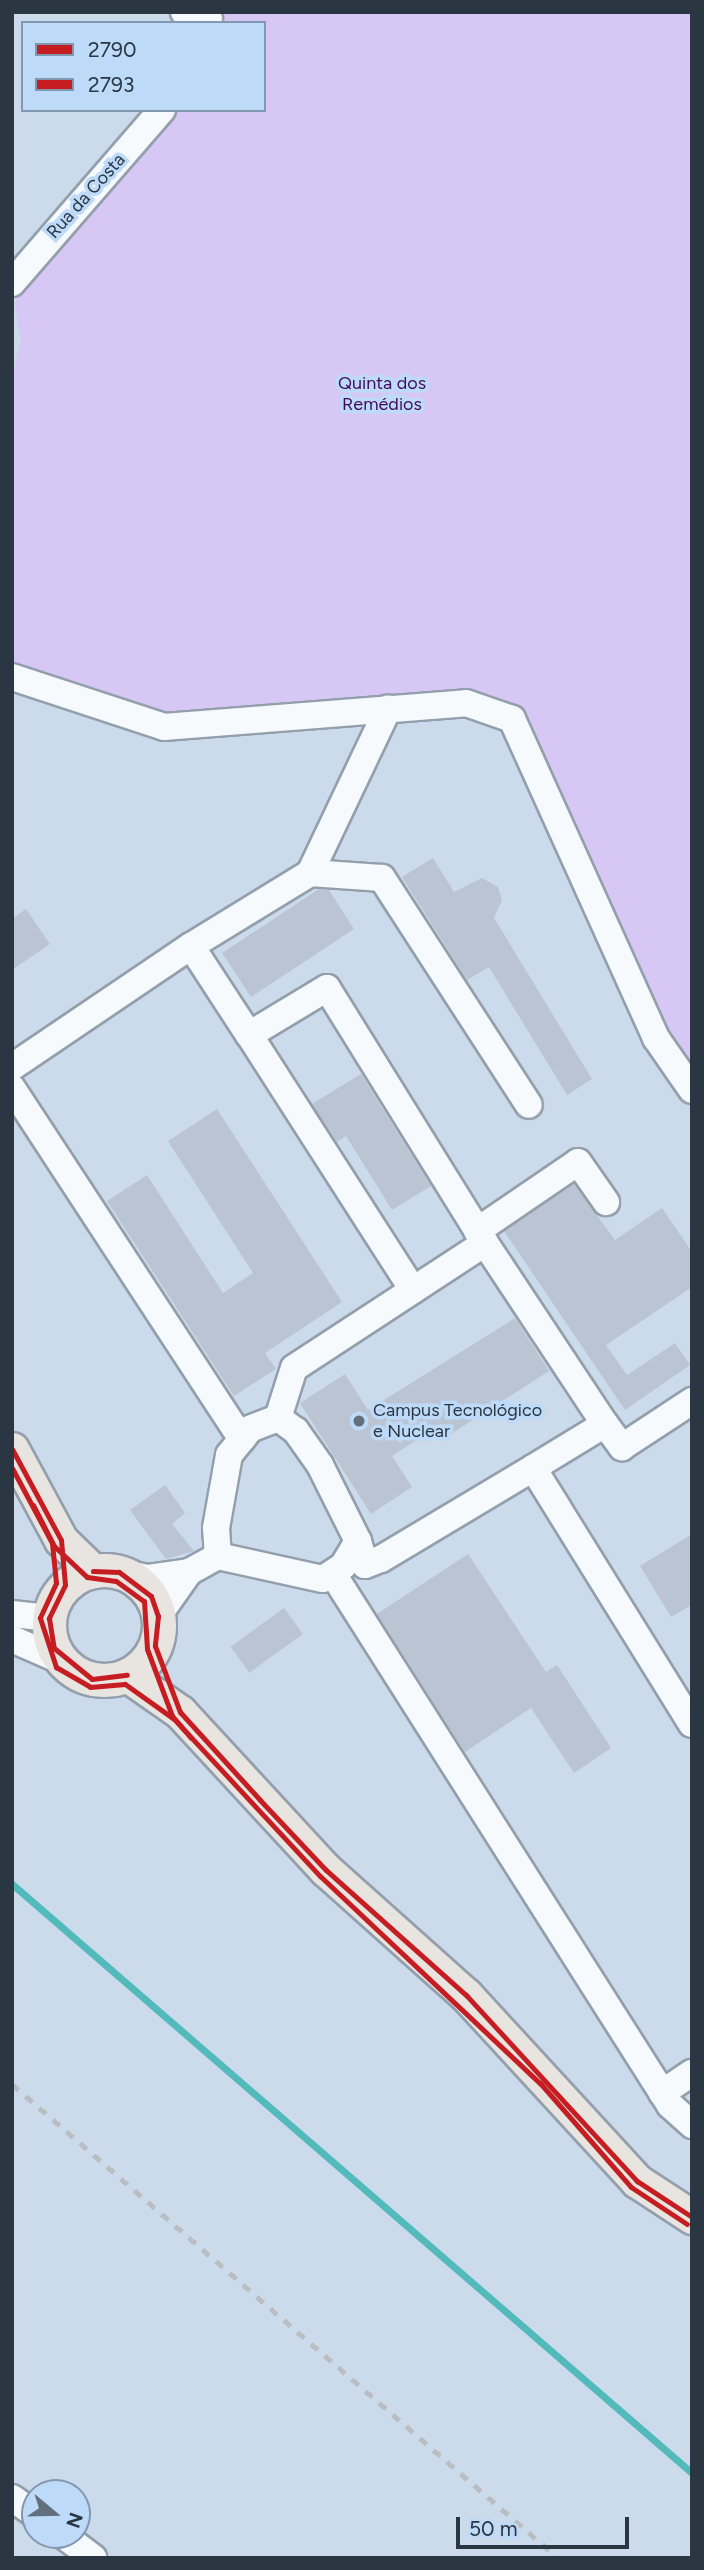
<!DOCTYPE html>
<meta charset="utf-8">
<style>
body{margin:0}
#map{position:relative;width:704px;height:2570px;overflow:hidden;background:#cbdbec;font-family:Figtree,sans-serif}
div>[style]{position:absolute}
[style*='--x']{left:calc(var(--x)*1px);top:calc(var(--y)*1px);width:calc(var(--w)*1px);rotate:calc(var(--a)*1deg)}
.green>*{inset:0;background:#d6c7f5}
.stream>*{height:7px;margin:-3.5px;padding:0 3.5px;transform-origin:3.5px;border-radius:3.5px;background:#53babb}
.building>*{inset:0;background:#bbc4d3;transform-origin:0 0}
.roads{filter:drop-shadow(2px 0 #939fac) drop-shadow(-2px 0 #939fac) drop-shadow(0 2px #939fac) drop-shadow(0 -2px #939fac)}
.minor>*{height:26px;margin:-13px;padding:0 13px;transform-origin:13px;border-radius:13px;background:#f7fafc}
.major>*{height:33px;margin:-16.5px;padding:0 16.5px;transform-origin:16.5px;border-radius:16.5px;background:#e8e4df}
.major>.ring{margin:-16.5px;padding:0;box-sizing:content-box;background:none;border:33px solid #e8e4df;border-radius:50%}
.rail>*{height:5px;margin-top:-2.5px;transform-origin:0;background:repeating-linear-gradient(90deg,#babec2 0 9px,transparent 0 18px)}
.bus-1>*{height:5px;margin:-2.5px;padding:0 2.5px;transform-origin:2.5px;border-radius:2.5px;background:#c61d23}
.bus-2>*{height:5px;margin:-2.5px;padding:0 2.5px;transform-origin:2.5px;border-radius:2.5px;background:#c61d23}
.dots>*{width:19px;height:19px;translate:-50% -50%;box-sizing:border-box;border:4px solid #bedaf9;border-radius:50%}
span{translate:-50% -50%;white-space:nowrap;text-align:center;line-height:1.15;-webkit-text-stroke:7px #bedaf9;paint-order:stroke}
.street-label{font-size:18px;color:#2a3642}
.park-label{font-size:18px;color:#410a5d}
.poi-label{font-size:18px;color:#2a3642}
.left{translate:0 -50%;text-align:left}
.frame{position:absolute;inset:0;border:14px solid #2a3642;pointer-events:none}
.legend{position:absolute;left:21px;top:21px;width:245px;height:91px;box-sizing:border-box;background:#bedaf9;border:2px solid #8398b0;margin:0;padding:9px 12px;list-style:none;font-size:21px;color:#2a3642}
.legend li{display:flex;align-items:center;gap:14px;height:35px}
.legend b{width:35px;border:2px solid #8398b0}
.north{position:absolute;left:21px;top:2479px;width:70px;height:70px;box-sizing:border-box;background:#bedaf9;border:2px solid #8398b0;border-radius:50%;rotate:109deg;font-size:19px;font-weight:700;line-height:28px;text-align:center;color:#2a3642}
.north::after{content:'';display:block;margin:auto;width:24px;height:32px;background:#62707e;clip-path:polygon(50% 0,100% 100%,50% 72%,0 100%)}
.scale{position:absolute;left:456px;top:2517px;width:173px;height:32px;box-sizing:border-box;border:4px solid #2a3642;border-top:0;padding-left:9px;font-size:21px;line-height:24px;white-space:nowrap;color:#2a3642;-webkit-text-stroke:5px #bedaf9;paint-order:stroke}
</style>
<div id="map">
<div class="green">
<div style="clip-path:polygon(225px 12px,692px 12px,692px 1073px,666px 1042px,536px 737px,520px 714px,167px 716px,12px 668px,12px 379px,21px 341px,15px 304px,24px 278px,175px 110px,264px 110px,264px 23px,220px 23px)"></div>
</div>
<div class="stream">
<div style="--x:12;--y:1884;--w:900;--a:40.9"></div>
</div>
<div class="building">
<div style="clip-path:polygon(433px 858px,454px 892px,482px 878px,498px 887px,502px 900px,494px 918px,592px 1079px,567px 1095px,489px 967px,467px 980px,402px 877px)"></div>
<div style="clip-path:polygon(319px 889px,329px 890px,354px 929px,251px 997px,222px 953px)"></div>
<div style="clip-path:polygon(26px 909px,50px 944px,12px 970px,12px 919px)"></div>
<div style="clip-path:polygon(361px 1074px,431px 1186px,392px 1210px,346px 1136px,337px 1142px,312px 1104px)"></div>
<div style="clip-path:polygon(217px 1109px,342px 1302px,265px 1353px,276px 1369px,234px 1396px,107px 1201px,147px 1175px,223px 1293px,253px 1273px,168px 1141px)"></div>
<div style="clip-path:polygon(574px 1184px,615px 1240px,662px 1208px,692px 1252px,692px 1287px,606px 1345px,627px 1375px,675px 1343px,690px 1365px,625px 1410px,504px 1231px)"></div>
<div style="clip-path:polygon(515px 1318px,549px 1371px,448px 1436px,441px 1424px,392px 1456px,412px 1487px,371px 1514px,300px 1403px,345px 1374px,368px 1410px)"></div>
<div style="clip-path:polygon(165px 1485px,185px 1513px,172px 1524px,194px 1551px,166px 1559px,130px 1510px)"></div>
<div style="clip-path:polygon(692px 1534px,692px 1605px,671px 1617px,640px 1566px)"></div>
<div style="clip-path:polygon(468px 1554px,546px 1672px,557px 1665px,611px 1748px,574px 1773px,531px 1708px,465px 1752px,377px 1614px)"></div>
<div style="left:284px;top:1608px;width:32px;height:66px;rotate:54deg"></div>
</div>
<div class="roads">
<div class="minor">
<div style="--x:184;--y:12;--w:26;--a:16"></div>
<div style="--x:12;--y:283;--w:229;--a:-49.1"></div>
<div style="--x:12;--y:677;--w:160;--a:18.2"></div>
<div style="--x:164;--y:727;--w:303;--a:-4.5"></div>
<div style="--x:466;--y:703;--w:49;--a:19.2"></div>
<div style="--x:512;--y:719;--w:350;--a:65.7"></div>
<div style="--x:656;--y:1038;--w:63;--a:55.3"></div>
<div style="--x:310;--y:873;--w:182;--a:-64.6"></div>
<div style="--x:191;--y:946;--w:140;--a:-31.5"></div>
<div style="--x:310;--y:873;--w:72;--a:4"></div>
<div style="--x:382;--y:878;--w:270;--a:57.1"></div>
<div style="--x:12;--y:1067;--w:216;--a:-34.1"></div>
<div style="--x:191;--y:946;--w:106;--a:56.9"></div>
<div style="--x:12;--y:1088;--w:420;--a:56.8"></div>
<div style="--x:477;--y:1231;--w:122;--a:-34.3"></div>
<div style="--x:578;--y:1162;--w:49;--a:55"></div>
<div style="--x:413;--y:1290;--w:303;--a:-122.7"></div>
<div style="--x:249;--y:1035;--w:91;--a:-31.1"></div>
<div style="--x:327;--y:988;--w:300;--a:58.2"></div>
<div style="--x:278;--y:1418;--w:52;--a:-72.3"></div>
<div style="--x:294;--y:1368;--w:228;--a:-33.2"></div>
<div style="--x:485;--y:1243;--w:217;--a:56.5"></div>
<div style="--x:605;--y:1424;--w:84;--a:148.6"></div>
<div style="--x:605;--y:1424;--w:29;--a:54"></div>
<div style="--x:622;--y:1447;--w:84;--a:-33.3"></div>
<div style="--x:358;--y:1541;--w:25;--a:74"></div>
<div style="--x:365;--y:1565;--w:17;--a:-21"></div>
<div style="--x:381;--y:1559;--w:177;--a:-30.9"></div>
<div style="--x:533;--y:1468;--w:301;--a:58.2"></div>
<div style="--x:119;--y:1572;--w:29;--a:12"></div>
<div style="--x:147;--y:1578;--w:42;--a:-8.1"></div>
<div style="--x:333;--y:1574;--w:629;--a:57.6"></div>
<div style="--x:670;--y:2105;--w:30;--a:42"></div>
<div style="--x:12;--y:1614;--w:37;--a:6"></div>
<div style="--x:158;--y:1616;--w:54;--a:-54.8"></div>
<div style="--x:189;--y:1572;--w:33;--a:-29"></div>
<div style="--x:218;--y:1556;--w:107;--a:12.4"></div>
<div style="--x:323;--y:1579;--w:24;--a:-33"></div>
<div style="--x:343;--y:1566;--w:29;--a:-59"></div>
<div style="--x:358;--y:1541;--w:85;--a:-116.6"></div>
<div style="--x:320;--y:1465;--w:42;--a:-125.2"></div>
<div style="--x:296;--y:1431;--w:22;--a:-144"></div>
<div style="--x:278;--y:1418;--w:30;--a:159"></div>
<div style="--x:250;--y:1429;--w:33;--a:129"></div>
<div style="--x:229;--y:1455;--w:74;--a:100.1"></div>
<div style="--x:216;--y:1528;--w:28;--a:86"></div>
<div style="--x:12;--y:1639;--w:55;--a:23.7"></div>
<div style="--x:662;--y:2093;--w:36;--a:-34"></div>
<div style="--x:12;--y:2498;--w:28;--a:35"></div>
<div style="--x:63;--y:2535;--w:38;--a:37"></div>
</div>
<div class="major">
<div style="--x:12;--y:1449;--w:103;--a:61.7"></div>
<div style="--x:61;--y:1540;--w:45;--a:44.1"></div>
<div class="ring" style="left:49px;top:1570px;width:77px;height:77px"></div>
<div style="--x:127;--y:1675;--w:65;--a:34.9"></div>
<div style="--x:180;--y:1712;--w:215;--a:47.3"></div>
<div style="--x:326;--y:1870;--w:188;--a:41.8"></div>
<div style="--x:466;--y:1995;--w:253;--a:47.4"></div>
<div style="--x:637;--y:2181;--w:66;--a:33.2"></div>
</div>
</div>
<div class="rail">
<div style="--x:12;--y:2084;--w:723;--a:40.96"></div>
</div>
<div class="bus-1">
<div style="--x:12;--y:1449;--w:103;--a:61.7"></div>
<div style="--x:61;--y:1540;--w:45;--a:84.9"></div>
<div style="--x:65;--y:1585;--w:37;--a:116"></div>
<div style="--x:49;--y:1618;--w:30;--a:81"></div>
<div style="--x:54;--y:1648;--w:49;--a:39.2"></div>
<div style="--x:92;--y:1679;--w:35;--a:-7"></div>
<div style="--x:93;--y:1571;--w:26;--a:2"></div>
<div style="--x:119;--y:1572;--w:40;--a:37"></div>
<div style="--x:151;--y:1596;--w:21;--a:71"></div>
<div style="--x:158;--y:1616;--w:30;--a:96"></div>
<div style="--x:155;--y:1646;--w:71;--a:69.3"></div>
<div style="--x:180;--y:1712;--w:119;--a:47.7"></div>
<div style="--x:260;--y:1800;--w:96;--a:46.7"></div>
<div style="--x:326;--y:1870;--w:188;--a:41.8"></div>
<div style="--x:466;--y:1995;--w:253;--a:47.4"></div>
<div style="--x:637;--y:2181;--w:66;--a:33.2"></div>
</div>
<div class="bus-2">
<div style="--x:12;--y:1468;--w:85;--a:61.9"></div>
<div style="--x:52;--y:1543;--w:40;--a:84.3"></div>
<div style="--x:56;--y:1583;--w:38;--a:115"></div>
<div style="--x:40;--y:1618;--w:52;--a:71.9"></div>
<div style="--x:56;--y:1667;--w:39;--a:30"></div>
<div style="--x:90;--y:1687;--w:35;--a:-5"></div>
<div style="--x:125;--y:1684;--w:60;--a:35.5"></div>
<div style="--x:174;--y:1719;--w:214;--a:47.1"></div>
<div style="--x:320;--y:1876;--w:302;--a:43.3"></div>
<div style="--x:540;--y:2083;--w:138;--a:48.8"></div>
<div style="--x:631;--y:2187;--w:67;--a:33.5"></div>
<div style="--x:33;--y:1505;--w:46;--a:62.9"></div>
<div style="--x:54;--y:1546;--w:45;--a:43.2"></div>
<div style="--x:87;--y:1577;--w:29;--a:8"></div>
<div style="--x:116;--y:1581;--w:34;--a:36"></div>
<div style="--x:144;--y:1601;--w:48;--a:86.4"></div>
<div style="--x:147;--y:1649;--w:72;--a:69.5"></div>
<div style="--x:172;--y:1716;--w:29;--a:49"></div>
</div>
<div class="dots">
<div style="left:359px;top:1421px;background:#62707e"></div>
</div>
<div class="street-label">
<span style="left:86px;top:196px;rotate:-48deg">Rua da Costa</span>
</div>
<div class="park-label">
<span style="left:382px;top:394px">Quinta dos<br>Remédios</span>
</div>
<div class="poi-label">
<span class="left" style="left:373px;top:1421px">Campus Tecnológico<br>e Nuclear</span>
</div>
<div class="frame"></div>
<ul class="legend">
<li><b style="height:9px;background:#c61d23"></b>2790</li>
<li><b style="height:9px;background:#c61d23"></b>2793</li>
</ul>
<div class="north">N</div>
<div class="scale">50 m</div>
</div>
